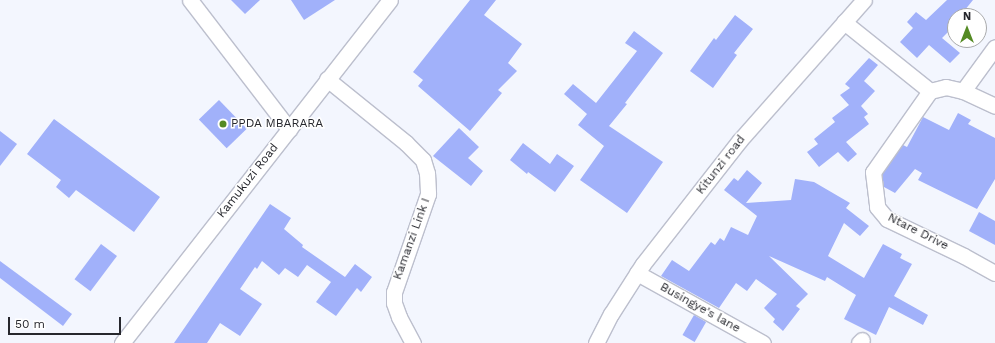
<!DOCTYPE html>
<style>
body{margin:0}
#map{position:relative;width:995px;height:343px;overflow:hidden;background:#f3f6fe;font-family:"Work Sans",sans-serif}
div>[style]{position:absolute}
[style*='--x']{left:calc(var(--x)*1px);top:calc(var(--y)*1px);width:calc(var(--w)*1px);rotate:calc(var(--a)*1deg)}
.building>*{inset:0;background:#a1b1fa;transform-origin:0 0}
.roads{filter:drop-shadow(1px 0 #bcbfcd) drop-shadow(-1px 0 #bcbfcd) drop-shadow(0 1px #bcbfcd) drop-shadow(0 -1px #bcbfcd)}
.minor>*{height:15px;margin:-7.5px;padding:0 7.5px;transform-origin:7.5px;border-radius:7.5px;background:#fff}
.dots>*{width:11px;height:11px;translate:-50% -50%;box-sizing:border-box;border:2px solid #fff;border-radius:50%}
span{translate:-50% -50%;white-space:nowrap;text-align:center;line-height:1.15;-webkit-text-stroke:3px #fff;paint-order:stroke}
.poi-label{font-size:12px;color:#26272d}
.left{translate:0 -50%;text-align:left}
.street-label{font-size:12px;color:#26272d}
.north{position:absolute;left:947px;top:8px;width:40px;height:40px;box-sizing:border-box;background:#fff;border:1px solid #a8a9ab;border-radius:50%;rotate:0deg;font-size:11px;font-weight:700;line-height:16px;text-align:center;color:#26272d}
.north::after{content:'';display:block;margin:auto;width:14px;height:18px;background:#548a24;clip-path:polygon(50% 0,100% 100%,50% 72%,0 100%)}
.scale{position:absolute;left:8px;top:317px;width:113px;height:18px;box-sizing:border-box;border:2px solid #26272d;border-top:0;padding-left:5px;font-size:12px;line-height:14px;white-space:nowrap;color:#26272d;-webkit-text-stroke:3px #fff;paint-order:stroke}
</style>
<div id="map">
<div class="building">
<div style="clip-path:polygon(231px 0,260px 0,245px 14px)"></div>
<div style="clip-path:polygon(291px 0,335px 0,304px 20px)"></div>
<div style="clip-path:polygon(470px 0,496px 0,484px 15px,522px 44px,508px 63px,517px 71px,498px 90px,502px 93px,470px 131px,418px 86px,423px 80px,413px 72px)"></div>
<div style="clip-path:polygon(947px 0,973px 0,960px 16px,955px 16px,955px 25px,942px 38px,960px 53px,950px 63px,929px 45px,917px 58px,900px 42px,913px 28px,907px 22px,916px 12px,926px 20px)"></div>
<div style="clip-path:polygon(735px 15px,753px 29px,734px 53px,737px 55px,713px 88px,690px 71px,714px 38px,716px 40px)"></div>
<div style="clip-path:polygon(634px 31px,663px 53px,625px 103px,627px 104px,609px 126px,663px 162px,627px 213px,580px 180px,604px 146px,578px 125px,587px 114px,564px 94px,573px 84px,596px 103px,637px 51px,625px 43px)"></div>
<div style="clip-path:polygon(869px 58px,878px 65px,864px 81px,875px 91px,861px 106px,868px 114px,864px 117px,869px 124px,846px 142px,857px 154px,848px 162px,838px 152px,819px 167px,807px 152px,818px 144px,814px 139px,835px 122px,832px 118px,849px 105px,840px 95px,850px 88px,845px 84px)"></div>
<div style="left:219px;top:100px;width:40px;height:28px;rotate:46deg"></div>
<div style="clip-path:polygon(958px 113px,971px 120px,968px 124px,995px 138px,995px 179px,977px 209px,918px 180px,922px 173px,915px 169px,895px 193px,884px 187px,882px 174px,903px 145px,907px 147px,923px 117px,949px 130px)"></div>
<div style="clip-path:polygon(54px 119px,160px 197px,134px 232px,76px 190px,69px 198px,56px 187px,61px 180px,27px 154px)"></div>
<div style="clip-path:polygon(459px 128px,479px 147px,468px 158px,483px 171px,471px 186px,433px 156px)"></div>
<div style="clip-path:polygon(0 131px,17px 144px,0 166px)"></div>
<div style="clip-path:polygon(523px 143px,550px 164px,557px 154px,574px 166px,555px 192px,528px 172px,527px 174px,510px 160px)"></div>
<div style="clip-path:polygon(747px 170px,762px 183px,746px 203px,791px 200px,795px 179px,814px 182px,850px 203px,846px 208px,869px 226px,860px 236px,844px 223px,828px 256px,864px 278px,883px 244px,902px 254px,900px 258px,912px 264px,894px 296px,928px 315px,923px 325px,889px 307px,876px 335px,844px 319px,856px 295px,827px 277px,825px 281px,769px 256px,808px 294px,796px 306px,800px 309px,783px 331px,773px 322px,775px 319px,764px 308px,777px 294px,756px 279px,747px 291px,736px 283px,719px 308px,661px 276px,672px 260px,689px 271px,711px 242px,715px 245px,720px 238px,724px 241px,731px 227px,748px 235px,757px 216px,724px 190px,734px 178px,738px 181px)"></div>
<div style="clip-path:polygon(270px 204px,291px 218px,284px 229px,303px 245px,302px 247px,345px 277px,355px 264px,372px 277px,361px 292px,357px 288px,336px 316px,316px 302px,331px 282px,307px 265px,298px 277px,285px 268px,279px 275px,262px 261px,257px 269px,255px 267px,240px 289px,262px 304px,240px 336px,220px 323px,207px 343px,174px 343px)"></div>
<div style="clip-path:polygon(979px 212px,995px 221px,995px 245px,969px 231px)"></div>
<div style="left:101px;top:244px;width:20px;height:44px;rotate:37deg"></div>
<div style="clip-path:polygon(0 261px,72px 314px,63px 326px,0 278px)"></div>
<div style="left:694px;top:315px;width:14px;height:23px;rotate:30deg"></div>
</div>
<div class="roads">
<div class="minor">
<div style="--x:190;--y:0;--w:163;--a:52.5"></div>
<div style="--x:844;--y:22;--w:110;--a:38.7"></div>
<div style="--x:327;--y:79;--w:102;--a:39"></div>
<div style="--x:406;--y:143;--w:24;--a:45"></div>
<div style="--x:423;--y:160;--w:14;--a:73"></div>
<div style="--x:427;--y:173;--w:21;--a:87"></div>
<div style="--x:428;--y:194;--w:104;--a:109.1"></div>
<div style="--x:394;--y:292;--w:11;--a:90"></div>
<div style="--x:394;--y:303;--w:15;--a:70"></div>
<div style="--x:399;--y:317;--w:30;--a:62"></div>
<div style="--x:930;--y:91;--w:99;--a:125.1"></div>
<div style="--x:873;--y:172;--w:35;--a:83"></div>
<div style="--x:877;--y:207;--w:16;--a:50"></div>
<div style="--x:887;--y:219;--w:85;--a:25.7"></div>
<div style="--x:964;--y:256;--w:35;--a:29"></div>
<div style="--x:930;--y:91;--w:16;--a:-14"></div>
<div style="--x:946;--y:87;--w:17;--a:13"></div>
<div style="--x:963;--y:91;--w:35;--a:25"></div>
<div style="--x:963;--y:91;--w:54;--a:-54"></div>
<div style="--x:637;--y:273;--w:144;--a:29.1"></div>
<div style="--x:122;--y:343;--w:435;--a:-52"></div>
<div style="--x:596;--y:343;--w:33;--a:-63"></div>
<div style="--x:611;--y:314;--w:59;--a:-57.4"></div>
<div style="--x:643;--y:264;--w:157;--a:-52"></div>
<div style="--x:740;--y:140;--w:187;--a:-48.5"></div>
<div style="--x:859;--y:343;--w:4;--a:-45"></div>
</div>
</div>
<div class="dots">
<div style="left:223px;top:124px;background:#548a24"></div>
</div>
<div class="poi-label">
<span class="left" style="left:231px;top:124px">PPDA MBARARA</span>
</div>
<div class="street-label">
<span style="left:721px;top:165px;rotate:-52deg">Kitunzi road</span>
<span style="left:248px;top:181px;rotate:-52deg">Kamukuzi Road</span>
<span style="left:918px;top:232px;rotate:27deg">Ntare Drive</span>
<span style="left:412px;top:239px;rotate:-70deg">Kamanzi Link I</span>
<span style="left:700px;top:308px;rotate:29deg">Busingye's lane</span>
</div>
<div class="north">N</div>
<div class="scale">50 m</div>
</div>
